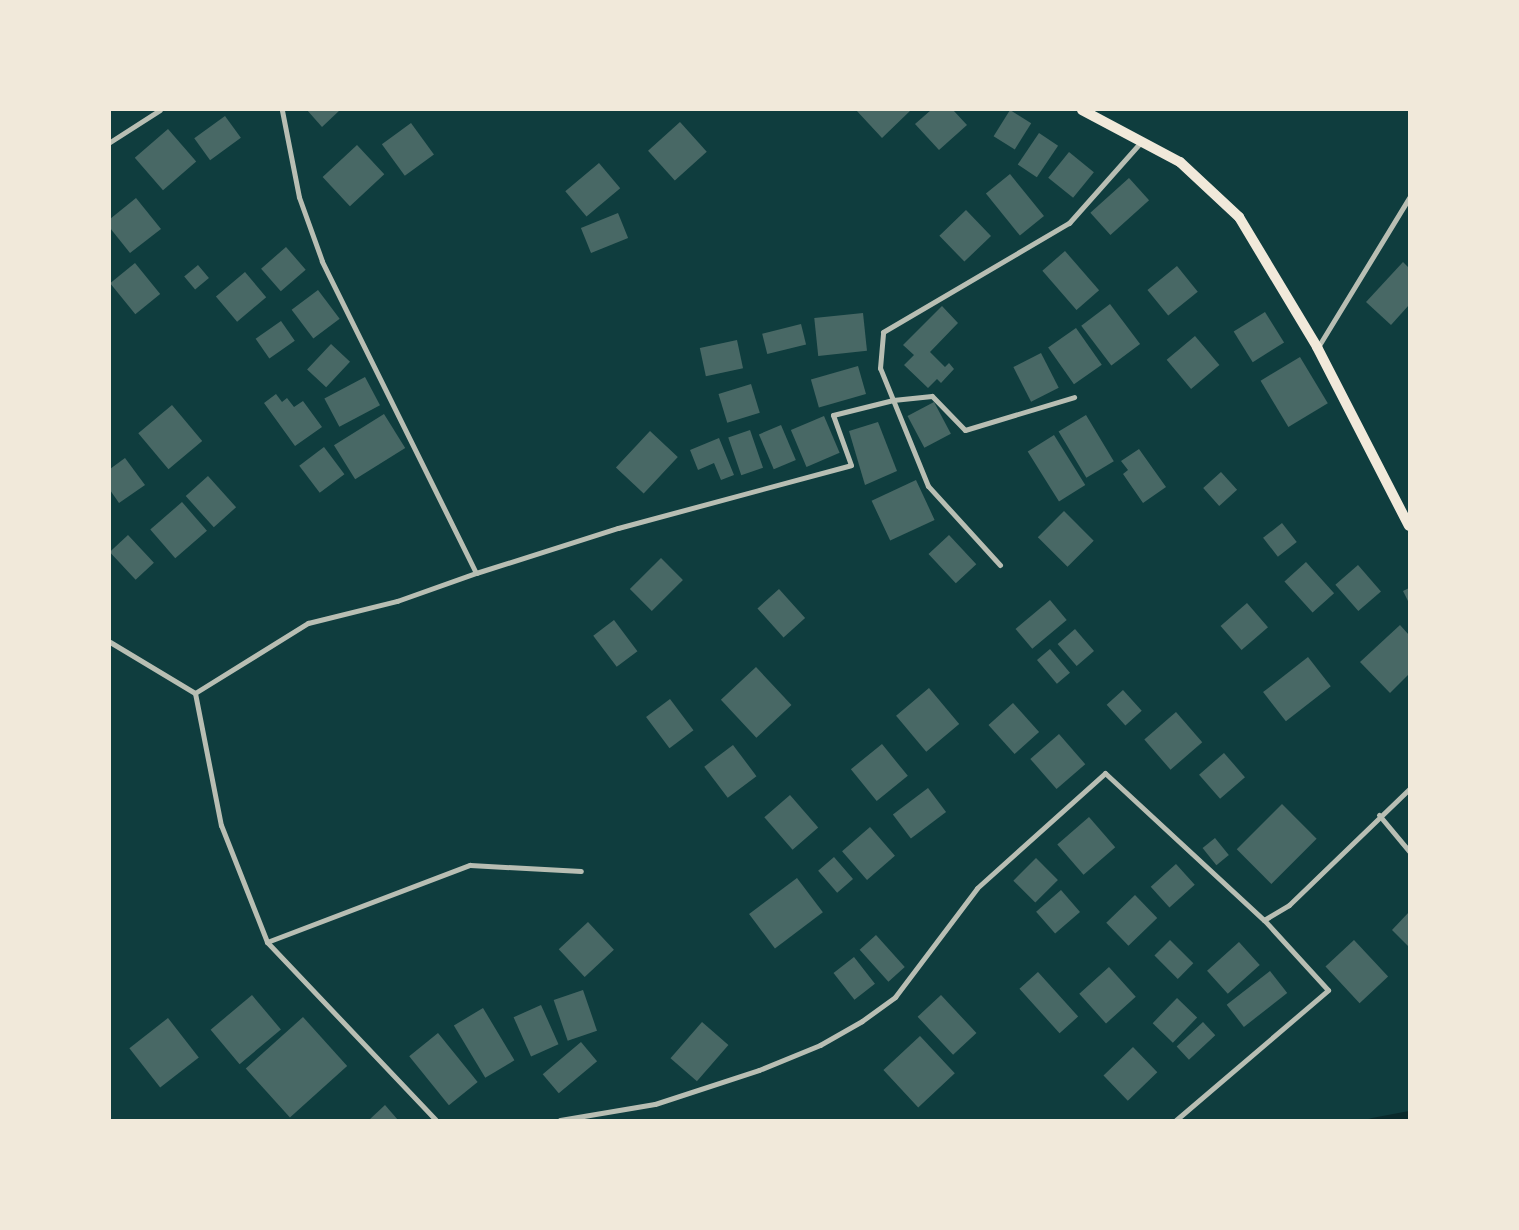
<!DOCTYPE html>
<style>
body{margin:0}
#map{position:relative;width:1519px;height:1230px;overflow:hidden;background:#0f3d3e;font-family:"Roboto Serif",serif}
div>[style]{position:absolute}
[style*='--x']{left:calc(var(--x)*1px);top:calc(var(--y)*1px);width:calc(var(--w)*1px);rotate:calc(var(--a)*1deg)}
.water>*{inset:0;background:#0a2a2b}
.building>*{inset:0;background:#486865;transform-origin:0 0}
.minor>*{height:5px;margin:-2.5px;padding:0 2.5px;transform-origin:2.5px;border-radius:2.5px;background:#b8beb3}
.secondary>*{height:10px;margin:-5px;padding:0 5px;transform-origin:5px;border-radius:5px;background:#f1e9da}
span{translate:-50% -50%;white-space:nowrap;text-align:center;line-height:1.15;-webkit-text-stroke:5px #f1e9da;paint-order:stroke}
.frame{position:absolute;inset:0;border:111px solid #f1e9da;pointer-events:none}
</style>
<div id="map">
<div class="water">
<div style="clip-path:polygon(1409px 1111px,1409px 1120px,1365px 1120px,1372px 1118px)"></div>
</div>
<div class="building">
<div style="clip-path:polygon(307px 110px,340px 110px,322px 127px)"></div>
<div style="clip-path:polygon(856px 110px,911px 110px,882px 138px)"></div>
<div style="clip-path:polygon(931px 110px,953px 110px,967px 125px,939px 150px,915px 124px)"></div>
<div style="left:1010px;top:110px;width:25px;height:31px;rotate:32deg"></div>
<div style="left:225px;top:116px;width:27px;height:38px;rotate:54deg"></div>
<div style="left:680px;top:122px;width:40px;height:43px;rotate:48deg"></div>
<div style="left:411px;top:123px;width:39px;height:36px;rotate:54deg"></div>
<div style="left:168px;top:129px;width:43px;height:44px;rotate:49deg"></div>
<div style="left:1039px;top:133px;width:23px;height:38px;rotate:34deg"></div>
<div style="left:357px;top:145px;width:40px;height:47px;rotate:47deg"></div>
<div style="left:1069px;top:152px;width:32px;height:33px;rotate:39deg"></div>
<div style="left:599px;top:163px;width:33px;height:44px;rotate:50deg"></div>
<div style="left:1010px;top:174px;width:54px;height:31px;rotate:51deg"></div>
<div style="left:1129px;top:178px;width:30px;height:52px;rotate:48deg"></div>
<div style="clip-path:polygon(136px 198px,161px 229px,130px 253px,110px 228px,110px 219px)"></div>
<div style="left:966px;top:210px;width:36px;height:37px;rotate:46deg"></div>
<div style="left:618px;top:213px;width:27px;height:40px;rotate:68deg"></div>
<div style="left:286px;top:247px;width:30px;height:33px;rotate:49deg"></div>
<div style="left:1065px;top:251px;width:52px;height:30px;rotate:49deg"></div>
<div style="clip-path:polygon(1403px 262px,1409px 268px,1409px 305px,1391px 325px,1366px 302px)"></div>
<div style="left:135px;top:263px;width:40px;height:32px;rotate:51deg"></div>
<div style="left:198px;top:265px;width:17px;height:18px;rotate:50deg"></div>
<div style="left:1177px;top:266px;width:33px;height:38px;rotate:51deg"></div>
<div style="left:245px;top:272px;width:33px;height:38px;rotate:50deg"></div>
<div style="left:318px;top:290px;width:36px;height:33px;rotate:53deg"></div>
<div style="left:1110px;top:304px;width:50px;height:36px;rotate:53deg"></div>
<div style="clip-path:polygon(942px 306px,958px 323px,930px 352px,945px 367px,949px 363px,954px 369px,941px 383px,937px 379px,928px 388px,904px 365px,914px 355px,903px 345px)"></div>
<div style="left:1265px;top:312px;width:36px;height:37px;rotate:58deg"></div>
<div style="left:863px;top:313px;width:38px;height:49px;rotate:84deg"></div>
<div style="left:281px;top:321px;width:24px;height:31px;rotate:55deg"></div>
<div style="left:801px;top:324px;width:21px;height:40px;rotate:76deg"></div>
<div style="left:1076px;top:328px;width:45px;height:34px;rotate:55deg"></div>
<div style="left:1195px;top:336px;width:38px;height:37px;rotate:50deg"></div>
<div style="left:737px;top:340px;width:29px;height:38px;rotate:78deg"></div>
<div style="left:331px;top:344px;width:26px;height:35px;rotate:43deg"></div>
<div style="left:1041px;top:353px;width:39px;height:31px;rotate:63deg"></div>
<div style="left:1300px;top:357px;width:54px;height:46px;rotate:59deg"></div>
<div style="left:858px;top:366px;width:29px;height:49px;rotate:74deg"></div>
<div style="left:365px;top:377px;width:32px;height:46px;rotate:62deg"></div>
<div style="left:751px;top:384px;width:30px;height:34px;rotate:73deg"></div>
<div style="clip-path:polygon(276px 394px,282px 402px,287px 398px,294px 407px,303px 401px,322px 427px,295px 446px,264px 403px)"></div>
<div style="left:934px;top:402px;width:36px;height:30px;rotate:62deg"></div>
<div style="left:172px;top:405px;width:47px;height:44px;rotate:50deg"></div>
<div style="left:384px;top:414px;width:40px;height:59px;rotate:58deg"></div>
<div style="left:1086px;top:415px;width:54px;height:32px;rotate:59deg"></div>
<div style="left:824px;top:416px;width:40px;height:36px;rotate:67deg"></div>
<div style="clip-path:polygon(878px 422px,897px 471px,865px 485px,849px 431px)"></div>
<div style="left:781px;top:425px;width:38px;height:24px;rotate:67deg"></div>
<div style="left:750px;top:430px;width:40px;height:23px;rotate:71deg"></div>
<div style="left:650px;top:431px;width:38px;height:50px;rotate:43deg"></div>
<div style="left:1054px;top:435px;width:59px;height:31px;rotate:58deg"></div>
<div style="clip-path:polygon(719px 438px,734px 475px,721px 480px,714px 463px,698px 470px,690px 450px)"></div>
<div style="left:324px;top:447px;width:34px;height:31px;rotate:53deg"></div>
<div style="clip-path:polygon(1139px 449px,1166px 487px,1143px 503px,1123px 474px,1128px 470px,1121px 461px)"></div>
<div style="clip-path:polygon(125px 458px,145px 485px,119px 503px,110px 490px,110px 469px)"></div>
<div style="left:1221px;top:472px;width:24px;height:24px;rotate:48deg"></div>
<div style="left:208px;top:476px;width:42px;height:30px;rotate:48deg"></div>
<div style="left:916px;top:480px;width:44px;height:49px;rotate:65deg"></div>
<div style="left:182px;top:502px;width:38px;height:42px;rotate:49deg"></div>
<div style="left:1064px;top:511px;width:42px;height:37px;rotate:45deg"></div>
<div style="left:1282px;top:523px;width:24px;height:24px;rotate:52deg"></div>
<div style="left:128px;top:535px;width:38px;height:25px;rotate:47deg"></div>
<div style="left:949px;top:535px;width:40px;height:28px;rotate:47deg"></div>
<div style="left:661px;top:558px;width:31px;height:44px;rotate:45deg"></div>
<div style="left:1306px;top:562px;width:42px;height:29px;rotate:48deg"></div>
<div style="left:1358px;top:565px;width:35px;height:30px;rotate:49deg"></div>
<div style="clip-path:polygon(1409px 588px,1409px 603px,1403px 591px)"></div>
<div style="left:779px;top:589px;width:39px;height:29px;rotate:48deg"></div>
<div style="left:1050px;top:600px;width:26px;height:45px;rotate:50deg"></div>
<div style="left:1247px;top:603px;width:32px;height:35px;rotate:49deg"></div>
<div style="left:614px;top:620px;width:39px;height:26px;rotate:53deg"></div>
<div style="clip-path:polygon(1400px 625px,1409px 635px,1409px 674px,1390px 693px,1360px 662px)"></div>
<div style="left:1075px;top:629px;width:29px;height:23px;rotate:49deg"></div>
<div style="left:1050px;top:649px;width:31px;height:17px;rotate:50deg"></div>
<div style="left:1308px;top:657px;width:37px;height:57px;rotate:52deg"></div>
<div style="left:756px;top:667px;width:52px;height:48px;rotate:47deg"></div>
<div style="left:929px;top:688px;width:47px;height:43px;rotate:50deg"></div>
<div style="left:1123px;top:690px;width:28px;height:22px;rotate:48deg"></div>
<div style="left:670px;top:699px;width:39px;height:30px;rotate:53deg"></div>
<div style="left:1013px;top:703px;width:39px;height:33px;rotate:48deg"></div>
<div style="left:1176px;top:712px;width:40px;height:42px;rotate:49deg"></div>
<div style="left:1059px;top:734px;width:40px;height:38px;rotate:49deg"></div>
<div style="left:882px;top:744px;width:41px;height:40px;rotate:51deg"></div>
<div style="left:733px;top:745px;width:39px;height:36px;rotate:53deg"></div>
<div style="left:1224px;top:753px;width:32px;height:33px;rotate:49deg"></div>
<div style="left:928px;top:788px;width:30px;height:44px;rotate:53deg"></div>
<div style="left:790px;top:795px;width:43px;height:34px;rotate:49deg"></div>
<div style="left:1282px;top:804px;width:49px;height:64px;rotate:45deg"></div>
<div style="left:1089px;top:817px;width:40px;height:42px;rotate:49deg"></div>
<div style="left:870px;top:827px;width:38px;height:37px;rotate:49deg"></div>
<div style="left:1215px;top:838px;width:22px;height:16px;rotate:51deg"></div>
<div style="left:834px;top:857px;width:29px;height:21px;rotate:49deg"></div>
<div style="left:1036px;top:858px;width:31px;height:32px;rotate:45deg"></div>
<div style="left:1176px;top:864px;width:28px;height:34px;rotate:48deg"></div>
<div style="left:797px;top:878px;width:43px;height:60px;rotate:53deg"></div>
<div style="left:1061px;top:890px;width:29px;height:33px;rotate:49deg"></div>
<div style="left:1135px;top:895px;width:32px;height:40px;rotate:46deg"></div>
<div style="clip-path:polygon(1409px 912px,1409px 947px,1392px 930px)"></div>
<div style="left:588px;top:922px;width:38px;height:40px;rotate:47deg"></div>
<div style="left:876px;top:935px;width:43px;height:22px;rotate:48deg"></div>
<div style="left:1170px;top:940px;width:33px;height:22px;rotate:45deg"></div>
<div style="left:1354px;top:940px;width:50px;height:39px;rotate:47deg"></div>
<div style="left:1239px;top:942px;width:31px;height:43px;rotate:48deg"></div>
<div style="left:854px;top:957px;width:34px;height:26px;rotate:52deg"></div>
<div style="left:1109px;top:967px;width:40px;height:40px;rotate:48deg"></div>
<div style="left:1270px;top:971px;width:28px;height:55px;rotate:52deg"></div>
<div style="left:1038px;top:972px;width:60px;height:25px;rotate:48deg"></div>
<div style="left:583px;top:990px;width:43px;height:31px;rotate:71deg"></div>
<div style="left:252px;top:995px;width:45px;height:54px;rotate:50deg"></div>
<div style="left:941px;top:995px;width:52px;height:32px;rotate:47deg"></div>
<div style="left:1177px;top:998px;width:28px;height:35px;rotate:44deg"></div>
<div style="left:541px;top:1005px;width:43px;height:30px;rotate:66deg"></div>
<div style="left:483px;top:1008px;width:61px;height:34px;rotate:59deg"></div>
<div style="left:303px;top:1017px;width:66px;height:77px;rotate:48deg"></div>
<div style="left:168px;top:1018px;width:50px;height:49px;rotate:52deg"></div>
<div style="left:702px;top:1022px;width:35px;height:48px;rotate:41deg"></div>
<div style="left:1203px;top:1022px;width:18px;height:36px;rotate:47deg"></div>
<div style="left:438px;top:1033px;width:63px;height:37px;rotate:51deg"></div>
<div style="left:920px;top:1036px;width:51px;height:50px;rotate:47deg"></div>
<div style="left:581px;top:1042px;width:25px;height:50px;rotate:50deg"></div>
<div style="left:1133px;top:1047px;width:35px;height:41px;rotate:46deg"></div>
<div style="clip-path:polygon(385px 1105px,398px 1120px,369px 1120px)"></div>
</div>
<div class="minor">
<div style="--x:110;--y:142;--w:59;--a:-32.6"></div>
<div style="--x:1318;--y:347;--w:175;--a:-58.6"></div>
<div style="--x:1000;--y:565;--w:107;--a:-132.3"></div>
<div style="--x:928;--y:486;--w:127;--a:-112.1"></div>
<div style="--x:880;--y:368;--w:36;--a:-85"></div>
<div style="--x:883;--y:332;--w:216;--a:-30.4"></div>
<div style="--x:1069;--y:223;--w:108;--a:-48.4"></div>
<div style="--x:476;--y:573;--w:149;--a:-17.6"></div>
<div style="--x:618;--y:528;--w:241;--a:-15.1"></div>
<div style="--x:851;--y:465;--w:53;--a:-109.8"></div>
<div style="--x:833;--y:415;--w:62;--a:-14"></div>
<div style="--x:893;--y:400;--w:39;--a:-6"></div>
<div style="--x:932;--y:396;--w:47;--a:45.9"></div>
<div style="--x:965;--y:430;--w:114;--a:-16.8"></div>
<div style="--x:110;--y:642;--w:99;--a:31"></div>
<div style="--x:195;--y:693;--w:133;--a:-31.8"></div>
<div style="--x:308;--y:623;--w:92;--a:-13.9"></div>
<div style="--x:397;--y:601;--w:84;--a:-19.5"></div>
<div style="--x:476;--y:573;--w:348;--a:-116.3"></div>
<div style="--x:322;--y:261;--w:68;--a:-109.8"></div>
<div style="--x:299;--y:197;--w:89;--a:-101.1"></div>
<div style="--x:195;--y:693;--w:135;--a:78.9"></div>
<div style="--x:221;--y:825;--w:126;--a:68.5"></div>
<div style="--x:267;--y:942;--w:245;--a:46.5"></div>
<div style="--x:1379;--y:815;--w:47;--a:50.2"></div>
<div style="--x:267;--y:942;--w:217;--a:-20.8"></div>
<div style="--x:470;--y:865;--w:111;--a:3.1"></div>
<div style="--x:560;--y:1120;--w:96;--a:-9.6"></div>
<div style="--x:655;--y:1104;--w:109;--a:-18.1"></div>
<div style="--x:759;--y:1070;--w:66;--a:-22.3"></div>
<div style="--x:820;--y:1045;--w:48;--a:-29.7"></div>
<div style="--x:862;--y:1021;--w:41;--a:-36"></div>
<div style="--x:895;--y:997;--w:136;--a:-53"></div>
<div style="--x:977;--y:888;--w:172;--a:-41.9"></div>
<div style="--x:1105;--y:773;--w:217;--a:42.8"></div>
<div style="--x:1264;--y:920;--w:29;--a:-31"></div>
<div style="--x:1289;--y:905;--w:167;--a:-44"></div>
<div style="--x:1176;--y:1120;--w:200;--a:-40.5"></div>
<div style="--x:1328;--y:990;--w:95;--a:-132.4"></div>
</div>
<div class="secondary">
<div style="--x:1082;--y:110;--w:111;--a:28"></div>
<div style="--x:1180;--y:162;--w:81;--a:43"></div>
<div style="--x:1239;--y:217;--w:152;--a:59"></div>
<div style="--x:1317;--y:347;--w:201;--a:62.8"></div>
</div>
<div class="frame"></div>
</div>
